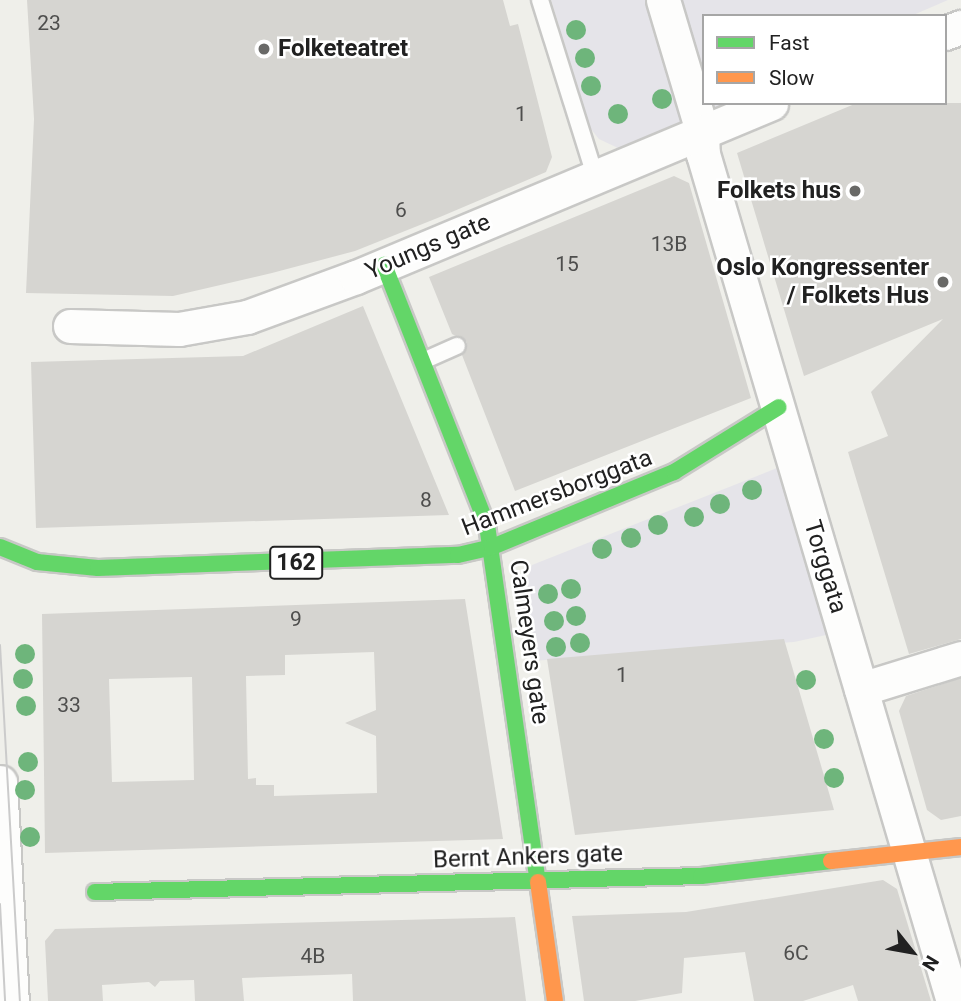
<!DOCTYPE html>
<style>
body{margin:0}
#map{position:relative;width:961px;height:1001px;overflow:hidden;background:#efefea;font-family:Roboto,sans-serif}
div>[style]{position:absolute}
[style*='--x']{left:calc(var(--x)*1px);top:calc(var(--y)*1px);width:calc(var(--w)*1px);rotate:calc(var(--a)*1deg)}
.plaza>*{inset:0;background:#e5e4e9}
.building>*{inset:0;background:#d6d5d1}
.roads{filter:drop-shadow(2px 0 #c8c8c6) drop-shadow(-2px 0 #c8c8c6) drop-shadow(0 2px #c8c8c6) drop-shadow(0 -2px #c8c8c6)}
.lane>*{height:16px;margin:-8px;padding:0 8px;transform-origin:8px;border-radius:8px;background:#fdfdfc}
.street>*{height:33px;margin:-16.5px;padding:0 16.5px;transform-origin:16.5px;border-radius:16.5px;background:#fdfdfc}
.fast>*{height:16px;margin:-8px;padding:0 8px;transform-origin:8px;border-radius:8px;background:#63d668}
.slow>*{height:16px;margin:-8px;padding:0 8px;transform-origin:8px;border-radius:8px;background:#ff974d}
.tram>*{height:2px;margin:-1px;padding:0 1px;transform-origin:1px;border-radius:1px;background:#cbcbcb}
.trees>*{width:20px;height:20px;margin:-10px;border-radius:50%;background:#6eb57b}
.dots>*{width:19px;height:19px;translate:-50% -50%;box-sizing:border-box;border:4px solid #fff;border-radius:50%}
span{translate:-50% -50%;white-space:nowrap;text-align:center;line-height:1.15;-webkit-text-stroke:5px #fff;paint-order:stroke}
.number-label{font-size:21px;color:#4e4e4d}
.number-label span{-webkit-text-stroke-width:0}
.shield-label span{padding:2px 5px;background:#fff;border:2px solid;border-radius:5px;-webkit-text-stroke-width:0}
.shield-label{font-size:23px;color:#212121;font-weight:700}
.poi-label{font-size:24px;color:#212121;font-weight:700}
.left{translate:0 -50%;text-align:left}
.right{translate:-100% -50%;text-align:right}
.street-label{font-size:24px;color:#212121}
.legend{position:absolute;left:702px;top:14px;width:245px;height:91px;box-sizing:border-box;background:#fff;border:2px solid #a6a6a6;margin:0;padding:9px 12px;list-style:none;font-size:21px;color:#212121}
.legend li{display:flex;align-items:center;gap:14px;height:35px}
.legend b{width:35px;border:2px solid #a6a6a6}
.north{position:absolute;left:877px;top:917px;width:70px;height:70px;-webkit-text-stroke:5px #fff;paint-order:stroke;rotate:121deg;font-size:19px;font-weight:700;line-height:28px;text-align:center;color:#212121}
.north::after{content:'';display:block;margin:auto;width:24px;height:32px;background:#212121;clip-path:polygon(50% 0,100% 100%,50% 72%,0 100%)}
</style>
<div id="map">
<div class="plaza">
<div style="clip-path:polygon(551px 0,948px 0,911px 16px,704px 16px,704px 103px,723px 103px,725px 109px,620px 149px,599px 139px,590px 128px)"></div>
<div style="clip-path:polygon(782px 466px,835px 633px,794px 642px,532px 661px,521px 598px,532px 565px)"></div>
</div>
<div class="building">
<div style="clip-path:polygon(27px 0,503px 0,510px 26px,518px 24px,552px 157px,546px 172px,440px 217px,355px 251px,272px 273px,173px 296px,26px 293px,34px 119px)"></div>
<div style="clip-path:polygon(857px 103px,961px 103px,961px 639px,909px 654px,848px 452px,888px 436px,871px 392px,943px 319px,804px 376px,737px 153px)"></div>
<div style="clip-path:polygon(674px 176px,689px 183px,751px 398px,515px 491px,462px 355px,467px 342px,452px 334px,429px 277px)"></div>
<div style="clip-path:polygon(363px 306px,449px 515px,36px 528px,31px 362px,243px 356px)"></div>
<div style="clip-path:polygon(evenodd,465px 599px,503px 839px,45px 853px,42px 614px,465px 599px,374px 652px,376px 710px,345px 723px,376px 736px,377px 793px,274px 796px,274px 785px,256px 785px,256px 778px,248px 779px,246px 676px,285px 675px,285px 655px,374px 652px,465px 599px,192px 677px,194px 780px,112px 782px,109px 679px,192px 677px)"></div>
<div style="clip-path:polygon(784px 639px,834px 810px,575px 835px,547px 659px)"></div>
<div style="clip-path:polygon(961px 678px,961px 816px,941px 820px,927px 810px,899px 711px,906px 696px)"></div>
<div style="clip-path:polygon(883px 880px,897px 889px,931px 1001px,858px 1001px,853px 985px,803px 1001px,754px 1001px,745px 952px,684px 958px,682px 993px,635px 1001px,584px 1001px,572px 916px,686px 912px)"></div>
<div style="clip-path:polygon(515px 917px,526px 1001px,353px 1001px,352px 974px,242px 978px,244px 1001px,195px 1001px,194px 980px,160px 981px,155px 987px,149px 982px,102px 985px,103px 1001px,48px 1001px,45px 941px,55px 929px)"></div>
</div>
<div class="roads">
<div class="lane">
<div style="--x:540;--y:0;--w:184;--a:72.6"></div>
<div style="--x:423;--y:361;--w:37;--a:-24"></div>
</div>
<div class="street">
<div style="--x:663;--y:0;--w:137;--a:73.4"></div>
<div style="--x:702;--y:131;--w:23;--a:88"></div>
<div style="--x:703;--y:154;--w:883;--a:73.56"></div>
<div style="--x:945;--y:33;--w:17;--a:-21"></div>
<div style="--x:70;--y:326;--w:109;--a:1.6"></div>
<div style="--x:179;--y:329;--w:69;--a:-10"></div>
<div style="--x:247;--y:317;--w:116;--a:-20.2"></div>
<div style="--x:356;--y:277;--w:450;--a:-22.7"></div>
<div style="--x:861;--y:689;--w:105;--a:-17.2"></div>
<div style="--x:0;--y:782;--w:219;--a:86.9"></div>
</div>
<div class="fast">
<div style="--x:384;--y:265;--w:280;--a:68.4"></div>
<div style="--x:487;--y:525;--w:361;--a:81.9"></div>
<div style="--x:0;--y:547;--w:40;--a:22"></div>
<div style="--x:37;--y:562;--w:61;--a:5.6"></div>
<div style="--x:98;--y:568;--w:360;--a:-2.1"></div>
<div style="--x:458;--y:555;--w:35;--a:-13"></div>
<div style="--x:492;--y:547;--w:197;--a:-22.4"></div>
<div style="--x:674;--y:472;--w:123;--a:-31.8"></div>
<div style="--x:95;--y:892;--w:606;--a:-1.51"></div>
<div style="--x:701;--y:876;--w:131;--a:-6.6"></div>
</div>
<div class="slow">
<div style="--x:831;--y:861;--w:131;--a:-6.1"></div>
<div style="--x:538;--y:882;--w:120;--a:81.9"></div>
</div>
</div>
<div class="tram">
<div style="--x:0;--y:645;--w:357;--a:86.8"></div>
<div style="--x:0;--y:904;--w:97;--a:87"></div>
</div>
<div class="trees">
<div style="left:576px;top:30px"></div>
<div style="left:585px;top:58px"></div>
<div style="left:591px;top:86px"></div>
<div style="left:662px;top:99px"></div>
<div style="left:618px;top:114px"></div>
<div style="left:752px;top:490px"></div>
<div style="left:720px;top:504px"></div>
<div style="left:694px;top:517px"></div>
<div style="left:658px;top:525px"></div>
<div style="left:631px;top:538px"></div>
<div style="left:602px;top:549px"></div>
<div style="left:571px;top:589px"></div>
<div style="left:548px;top:594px"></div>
<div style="left:576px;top:616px"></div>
<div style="left:554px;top:621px"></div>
<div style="left:580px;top:643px"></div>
<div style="left:556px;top:647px"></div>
<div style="left:25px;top:654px"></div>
<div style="left:23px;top:679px"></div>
<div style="left:806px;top:680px"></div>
<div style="left:26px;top:706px"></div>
<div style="left:824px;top:739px"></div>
<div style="left:28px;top:762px"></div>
<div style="left:834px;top:778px"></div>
<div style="left:25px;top:790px"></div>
<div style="left:30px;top:837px"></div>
</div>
<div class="dots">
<div style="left:264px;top:49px;background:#696967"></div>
<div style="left:855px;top:191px;background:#696967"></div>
<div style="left:943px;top:282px;background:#696967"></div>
</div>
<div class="number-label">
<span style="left:49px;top:23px">23</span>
<span style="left:521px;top:114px">1</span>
<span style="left:401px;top:210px">6</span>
<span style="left:669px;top:244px">13B</span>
<span style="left:567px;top:264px">15</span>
<span style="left:426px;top:500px">8</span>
<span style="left:296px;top:619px">9</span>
<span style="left:622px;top:675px">1</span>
<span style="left:69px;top:705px">33</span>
<span style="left:796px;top:953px">6C</span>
<span style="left:313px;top:956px">4B</span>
</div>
<div class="shield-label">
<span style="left:296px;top:563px">162</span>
</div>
<div class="poi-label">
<span class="left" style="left:278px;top:49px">Folketeatret</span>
<span class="right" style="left:841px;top:191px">Folkets hus</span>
<span class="right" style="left:929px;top:282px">Oslo Kongressenter<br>/ Folkets Hus</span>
</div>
<div class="street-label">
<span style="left:428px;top:247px;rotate:-23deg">Youngs gate</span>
<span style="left:557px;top:493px;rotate:-21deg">Hammersborggata</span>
<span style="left:825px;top:567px;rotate:73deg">Torggata</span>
<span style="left:529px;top:642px;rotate:82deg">Calmeyers gate</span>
<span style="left:528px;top:857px;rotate:-2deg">Bernt Ankers gate</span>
</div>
<ul class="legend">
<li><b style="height:9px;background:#63d668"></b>Fast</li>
<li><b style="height:9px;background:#ff974d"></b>Slow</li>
</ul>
<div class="north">N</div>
</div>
